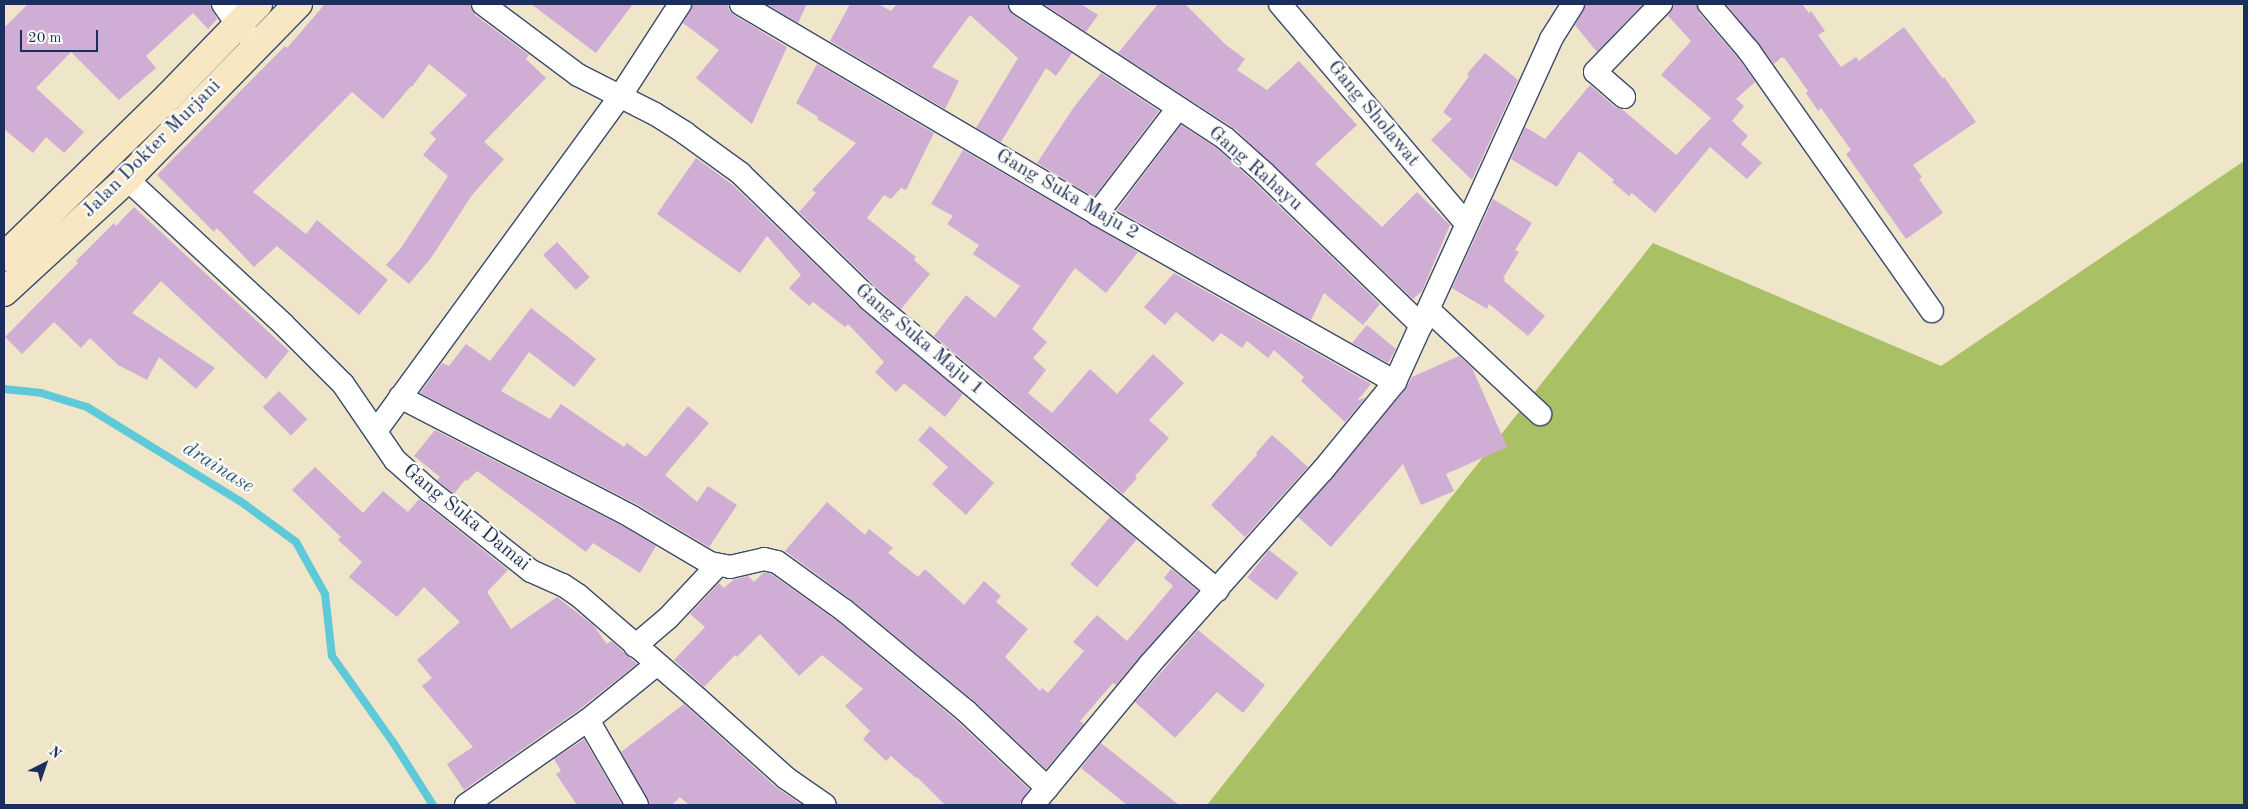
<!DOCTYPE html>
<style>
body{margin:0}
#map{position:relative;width:2248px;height:809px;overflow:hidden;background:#efe6ca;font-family:"Old Standard TT",serif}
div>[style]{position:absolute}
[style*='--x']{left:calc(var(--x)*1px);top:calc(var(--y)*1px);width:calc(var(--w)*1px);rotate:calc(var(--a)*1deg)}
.green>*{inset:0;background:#aac065}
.stream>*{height:8px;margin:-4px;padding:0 4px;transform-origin:4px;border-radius:4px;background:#5ec9d8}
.building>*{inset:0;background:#cfadd5;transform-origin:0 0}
.roads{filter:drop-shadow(1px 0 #3b4a6e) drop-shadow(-1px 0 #3b4a6e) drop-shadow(0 1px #3b4a6e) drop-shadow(0 -1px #3b4a6e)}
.minor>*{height:22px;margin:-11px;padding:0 11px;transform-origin:11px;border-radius:11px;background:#fff}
.secondary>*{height:28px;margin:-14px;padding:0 14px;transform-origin:14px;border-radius:14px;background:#f7e8c3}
span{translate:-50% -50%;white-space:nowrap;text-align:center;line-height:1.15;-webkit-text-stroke:4.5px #fdfcf7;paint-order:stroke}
.street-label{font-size:20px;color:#1b2f5e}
.water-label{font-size:21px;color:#2f5d83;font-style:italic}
.frame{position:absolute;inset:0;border:5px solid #1b2f5e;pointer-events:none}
.north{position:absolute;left:20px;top:739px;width:50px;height:50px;-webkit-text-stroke:4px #fdfcf7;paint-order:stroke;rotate:41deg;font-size:14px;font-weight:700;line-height:20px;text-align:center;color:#1b2f5e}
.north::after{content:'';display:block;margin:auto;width:18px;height:22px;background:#1b2f5e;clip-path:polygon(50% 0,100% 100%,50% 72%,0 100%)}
.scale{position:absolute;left:20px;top:30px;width:78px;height:22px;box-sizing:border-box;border:2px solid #1b2f5e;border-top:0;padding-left:6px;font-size:15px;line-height:18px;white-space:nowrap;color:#1b2f5e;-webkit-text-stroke:4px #fdfcf7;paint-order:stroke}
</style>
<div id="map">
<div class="green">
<div style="clip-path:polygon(2244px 161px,2244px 805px,1207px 805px,1653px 243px,1941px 366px)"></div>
</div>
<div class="stream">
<div style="--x:4;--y:389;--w:37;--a:6"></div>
<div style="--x:41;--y:393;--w:48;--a:16.9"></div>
<div style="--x:87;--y:407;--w:180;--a:31.6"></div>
<div style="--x:240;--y:501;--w:69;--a:36.2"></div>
<div style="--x:296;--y:542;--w:60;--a:60.9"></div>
<div style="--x:325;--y:594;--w:62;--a:83.6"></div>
<div style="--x:332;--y:656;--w:105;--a:54.7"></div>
<div style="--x:393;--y:742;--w:75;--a:57.6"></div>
</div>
<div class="building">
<div style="clip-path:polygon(28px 4px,210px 4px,217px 19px,208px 29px,193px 13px,146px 56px,156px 68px,119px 100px,71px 52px,36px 88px,84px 132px,64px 153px,46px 137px,33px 153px,4px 129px,4px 28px)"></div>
<div style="clip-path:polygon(325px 4px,470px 4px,475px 15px,529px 55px,526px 59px,546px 78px,484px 142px,504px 159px,472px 195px,431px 258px,409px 284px,386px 265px,401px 248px,448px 176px,423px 155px,436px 139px,430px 133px,467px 95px,429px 64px,412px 87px,411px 86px,383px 119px,352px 92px,253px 192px,306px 234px,317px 220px,388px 280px,359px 315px,277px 246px,254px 267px,217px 228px,214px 232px,157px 175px,285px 46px,287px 48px)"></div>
<div style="clip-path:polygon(531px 4px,633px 4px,596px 53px)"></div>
<div style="clip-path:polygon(693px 4px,728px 4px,729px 10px,734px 15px,787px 47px,752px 124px,696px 78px,719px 50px,683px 23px)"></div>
<div style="clip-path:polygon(766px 4px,807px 4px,798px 23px)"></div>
<div style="clip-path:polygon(850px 4px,878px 4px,891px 11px,897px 4px,1007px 4px,1013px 15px,1072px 53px,1056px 76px,1046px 68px,1001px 142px,976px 128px,1018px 58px,970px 15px,932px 67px,959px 81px,945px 109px,830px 41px)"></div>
<div style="clip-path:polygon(1044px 4px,1081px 4px,1098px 15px,1086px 32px)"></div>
<div style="clip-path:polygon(1158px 4px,1185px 4px,1226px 45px,1245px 59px,1237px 70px,1267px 90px,1299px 61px,1357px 125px,1315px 164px,1382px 227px,1417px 192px,1450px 225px,1422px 291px,1413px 299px,1235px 129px,1118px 53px)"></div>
<div style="clip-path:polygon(1586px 4px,1643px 4px,1597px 52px,1575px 25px)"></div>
<div style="clip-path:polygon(1674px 4px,1696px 4px,1699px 13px,1739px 59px,1755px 82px,1736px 99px,1744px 106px,1732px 121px,1748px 136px,1741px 144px,1762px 163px,1747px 179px,1710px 147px,1655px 213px,1632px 193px,1629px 196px,1612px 182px,1614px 180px,1579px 151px,1557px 187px,1511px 159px,1525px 127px,1545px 139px,1590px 85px,1615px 107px,1623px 110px,1676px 155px,1711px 118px,1661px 75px,1691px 41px,1668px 16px)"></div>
<div style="clip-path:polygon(1726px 4px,1802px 4px,1809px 13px,1811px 11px,1825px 31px,1818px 35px,1841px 67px,1856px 57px,1859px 61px,1904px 27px,1943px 79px,1944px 77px,1976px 122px,1913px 165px,1922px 177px,1919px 179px,1943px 213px,1906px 239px,1846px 154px,1851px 150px,1821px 108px,1818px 111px,1806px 93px,1808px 91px,1785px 59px,1782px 57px,1774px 64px)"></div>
<div style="clip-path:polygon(1485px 53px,1518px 80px,1472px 180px,1431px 140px,1452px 119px,1443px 112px,1469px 76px,1467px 74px)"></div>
<div style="clip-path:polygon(817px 64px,934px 133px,906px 190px,901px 188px,891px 199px,884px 195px,867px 218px,916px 257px,914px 260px,930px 274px,901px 309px,878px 289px,799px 212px,816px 193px,812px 190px,856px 143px,817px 119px,818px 117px,796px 103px)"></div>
<div style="clip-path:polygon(1101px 73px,1159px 111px,1094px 197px,1037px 163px,1074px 107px)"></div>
<div style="clip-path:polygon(1181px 125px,1218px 149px,1255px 183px,1380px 304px,1363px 325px,1324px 293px,1311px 320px,1117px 210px)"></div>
<div style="clip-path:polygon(963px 150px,1138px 252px,1106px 293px,1075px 268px,1032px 329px,1047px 342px,1033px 358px,1046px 370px,1028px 393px,1052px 413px,1090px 369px,1117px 394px,1153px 354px,1184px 383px,1149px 420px,1169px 438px,1135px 476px,1137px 478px,1123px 494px,934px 336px,966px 295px,995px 318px,1020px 286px,973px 254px,979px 245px,947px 224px,953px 216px,931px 204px)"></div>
<div style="clip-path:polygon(696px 158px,733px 185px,860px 308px,963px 394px,945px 417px,904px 383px,896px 392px,875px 372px,884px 362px,848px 324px,845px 327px,813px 302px,809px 306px,789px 288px,801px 275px,767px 236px,740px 273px,657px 214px)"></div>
<div style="clip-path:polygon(1493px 199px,1532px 223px,1515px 250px,1519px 252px,1503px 278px,1505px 279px,1504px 281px,1545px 316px,1528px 336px,1489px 304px,1487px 309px,1452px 288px)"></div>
<div style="clip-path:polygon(134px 207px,289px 351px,266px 379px,161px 281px,132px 313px,215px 368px,196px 389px,159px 357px,147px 380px,118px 365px,90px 338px,81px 348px,54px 322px,22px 354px,5px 337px,78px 263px,76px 261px,114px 223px,116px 226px)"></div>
<div style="left:557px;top:242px;width:48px;height:19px;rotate:47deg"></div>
<div style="clip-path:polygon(1174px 273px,1371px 384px,1357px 401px,1366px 397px,1345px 422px,1301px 381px,1304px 377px,1274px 350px,1268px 358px,1247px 341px,1242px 348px,1221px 333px,1213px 342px,1176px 312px,1165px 325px,1144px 307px)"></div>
<div style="clip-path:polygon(531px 308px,596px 359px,574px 387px,529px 352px,501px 391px,550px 419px,561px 404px,624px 447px,627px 443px,646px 457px,688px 406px,709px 423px,665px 475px,697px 502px,708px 486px,737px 505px,709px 547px,638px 505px,420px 393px,442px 363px,449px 366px,466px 344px,490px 361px)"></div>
<div style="clip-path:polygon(1367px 325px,1396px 349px,1388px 363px,1352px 343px)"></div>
<div style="clip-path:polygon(1459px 356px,1472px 368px,1507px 447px,1446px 474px,1454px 491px,1421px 505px,1403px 464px,1331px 547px,1298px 517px,1405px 390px,1412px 377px)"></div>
<div style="left:279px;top:391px;width:40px;height:23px;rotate:45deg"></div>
<div style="clip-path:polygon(930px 426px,994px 483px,966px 515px,932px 484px,948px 467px,918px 440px)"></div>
<div style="clip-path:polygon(435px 430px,626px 528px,656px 546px,640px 573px,593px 543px,586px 552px,477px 471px,467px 481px,465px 480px,454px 494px,437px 480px,440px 477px,414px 456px)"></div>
<div style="clip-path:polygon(1272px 435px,1308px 467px,1245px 537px,1211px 505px,1257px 455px,1256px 453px)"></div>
<div style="clip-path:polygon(315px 467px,363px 513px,383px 491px,408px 512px,419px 499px,508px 570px,487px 592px,511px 629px,557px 597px,593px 625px,607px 644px,611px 641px,637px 664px,576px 712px,464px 790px,447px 764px,473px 747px,422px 686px,432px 678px,417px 660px,460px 622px,424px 587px,397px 617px,349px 577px,362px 562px,338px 540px,341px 537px,292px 490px)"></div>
<div style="clip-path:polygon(827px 502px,865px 535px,869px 529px,893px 548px,888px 553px,918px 577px,925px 569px,964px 605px,984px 581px,1001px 596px,996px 602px,1028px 629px,1005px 657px,1040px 691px,1042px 688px,1048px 693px,1084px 651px,1073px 642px,1097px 615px,1127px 641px,1173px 586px,1164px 578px,1171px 569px,1198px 591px,1116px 685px,1113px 683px,1080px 721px,1084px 724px,1046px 769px,974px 701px,853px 601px,785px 551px)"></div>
<div style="left:1110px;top:517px;width:35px;height:62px;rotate:40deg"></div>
<div style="left:1269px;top:550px;width:37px;height:35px;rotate:38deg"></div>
<div style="clip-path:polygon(764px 572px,771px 574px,837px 621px,957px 721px,1029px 789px,1019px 805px,945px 805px,917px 777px,916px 778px,891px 756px,886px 761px,863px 739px,870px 731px,845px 706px,863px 689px,822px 655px,799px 676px,760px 634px,737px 657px,735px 655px,704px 687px,674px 660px,705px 627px,690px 614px,719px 583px,724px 588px,733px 580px,748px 576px,754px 582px)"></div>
<div style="clip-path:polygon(1198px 630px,1265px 685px,1243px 713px,1217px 692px,1175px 738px,1135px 702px)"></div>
<div style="clip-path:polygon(684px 704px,777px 788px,802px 805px,689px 805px,680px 797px,672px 805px,650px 805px,621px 752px)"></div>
<div style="clip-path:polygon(584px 739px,621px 803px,618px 805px,577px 805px,556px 774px,561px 771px,554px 759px)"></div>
<div style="clip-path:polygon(1101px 743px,1179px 805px,1127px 805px,1081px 768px)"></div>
</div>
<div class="roads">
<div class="minor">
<div style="--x:223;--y:4;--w:24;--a:55"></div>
<div style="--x:237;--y:24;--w:28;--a:46"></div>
<div style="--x:483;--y:4;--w:119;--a:36.8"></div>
<div style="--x:578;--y:75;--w:86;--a:26.9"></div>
<div style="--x:655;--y:114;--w:36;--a:32"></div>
<div style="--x:685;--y:133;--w:68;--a:36"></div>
<div style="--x:740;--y:173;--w:180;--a:44.3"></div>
<div style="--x:869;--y:299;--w:454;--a:39.9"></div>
<div style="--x:741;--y:4;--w:413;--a:30.5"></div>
<div style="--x:1097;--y:214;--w:342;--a:29.4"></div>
<div style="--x:1020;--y:4;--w:246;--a:33.2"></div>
<div style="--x:1226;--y:139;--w:51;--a:41.8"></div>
<div style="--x:1264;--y:173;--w:219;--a:44.1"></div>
<div style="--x:1280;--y:4;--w:287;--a:49.7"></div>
<div style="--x:1709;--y:4;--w:62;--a:49.6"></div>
<div style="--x:1749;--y:51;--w:318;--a:54.9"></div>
<div style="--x:1624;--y:97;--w:38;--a:-139"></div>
<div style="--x:1595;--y:72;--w:95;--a:-45.9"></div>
<div style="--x:127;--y:179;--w:214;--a:42.9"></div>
<div style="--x:284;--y:325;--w:83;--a:45"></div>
<div style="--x:343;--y:384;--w:92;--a:55.6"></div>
<div style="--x:395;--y:460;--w:47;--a:41.5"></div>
<div style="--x:430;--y:491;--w:129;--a:38.4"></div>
<div style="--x:531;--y:571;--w:35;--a:24"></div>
<div style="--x:563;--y:585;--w:18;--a:34"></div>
<div style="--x:578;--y:595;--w:159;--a:40.9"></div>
<div style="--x:698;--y:699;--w:118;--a:41.9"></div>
<div style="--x:786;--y:778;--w:47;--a:34.7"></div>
<div style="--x:1097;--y:214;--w:133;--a:-52.6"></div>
<div style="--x:1430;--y:311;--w:151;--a:43.1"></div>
<div style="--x:400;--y:397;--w:261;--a:27.3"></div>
<div style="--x:632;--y:517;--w:91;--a:30.5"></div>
<div style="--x:710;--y:563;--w:20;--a:11"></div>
<div style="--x:730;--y:567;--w:35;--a:-13"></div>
<div style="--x:764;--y:559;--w:13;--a:13"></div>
<div style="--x:777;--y:562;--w:84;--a:35.8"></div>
<div style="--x:845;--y:611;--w:157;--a:39.6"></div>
<div style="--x:966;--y:711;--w:112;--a:43.5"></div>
<div style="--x:376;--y:431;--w:412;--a:-53.9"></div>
<div style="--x:619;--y:98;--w:112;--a:-57"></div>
<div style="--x:635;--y:646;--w:43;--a:-40.3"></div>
<div style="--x:668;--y:618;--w:73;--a:-46.7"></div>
<div style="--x:588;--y:720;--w:98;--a:60"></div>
<div style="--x:466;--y:805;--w:149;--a:-34.9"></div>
<div style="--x:588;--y:720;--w:87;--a:-39"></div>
<div style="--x:1033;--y:805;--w:183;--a:-50.3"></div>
<div style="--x:1150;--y:664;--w:260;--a:-48.3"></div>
<div style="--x:1323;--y:470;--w:114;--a:-50.7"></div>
<div style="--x:1395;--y:382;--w:377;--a:-65.5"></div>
<div style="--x:1551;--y:39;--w:41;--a:-57.8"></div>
</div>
<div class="secondary">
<div style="--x:4;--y:257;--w:231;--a:-44.3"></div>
<div style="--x:169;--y:96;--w:128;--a:-45.9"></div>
<div style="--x:4;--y:292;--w:167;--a:-42.6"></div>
<div style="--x:127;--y:179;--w:245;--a:-45.7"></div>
</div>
</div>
<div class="street-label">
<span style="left:1373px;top:114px;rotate:50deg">Gang Sholawat</span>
<span style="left:152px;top:149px;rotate:-45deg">Jalan Dokter Murjani</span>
<span style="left:1255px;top:169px;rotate:41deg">Gang Rahayu</span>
<span style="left:1067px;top:195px;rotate:30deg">Gang Suka Maju 2</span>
<span style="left:919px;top:340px;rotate:40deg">Gang Suka Maju 1</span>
<span style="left:466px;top:518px;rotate:39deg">Gang Suka Damai</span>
</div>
<div class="water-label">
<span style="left:218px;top:468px;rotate:32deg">drainase</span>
</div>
<div class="frame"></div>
<div class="north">N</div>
<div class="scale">20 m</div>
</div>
